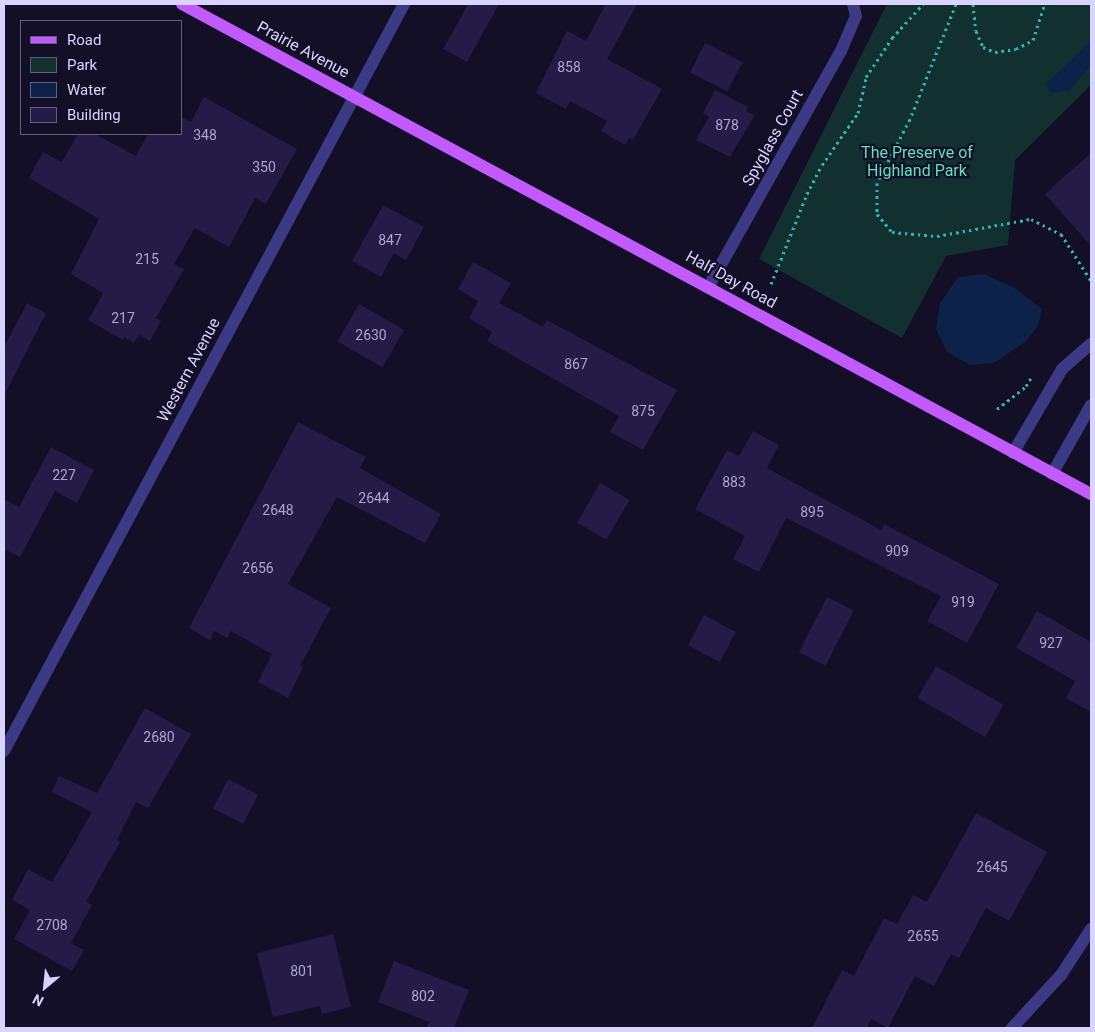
<!DOCTYPE html>
<style>
body{margin:0}
#map{position:relative;width:1095px;height:1032px;overflow:hidden;background:#130f26;font-family:Roboto,sans-serif}
div>[style]{position:absolute}
[style*='--x']{left:calc(var(--x)*1px);top:calc(var(--y)*1px);width:calc(var(--w)*1px);rotate:calc(var(--a)*1deg)}
.green>*{inset:0;background:#12302f}
.water>*{inset:0;background:#0c2248}
.building>*{inset:0;background:#241b47;transform-origin:0 0}
.path>*{height:3px;margin-top:-1.5px;transform-origin:0;background:repeating-linear-gradient(90deg,#2fb8b0 0 2.5px,transparent 0 6.5px)}
.minor>*{height:12px;margin:-6px;padding:0 6px;transform-origin:6px;border-radius:6px;background:#3d3a85}
.major>*{height:12px;margin:-6px;padding:0 6px;transform-origin:6px;border-radius:6px;background:#c25bff}
span{translate:-50% -50%;white-space:nowrap;text-align:center;line-height:1.15;-webkit-text-stroke:4.5px #130f26;paint-order:stroke}
.number-label{font-size:14px;color:#aca6d1}
.number-label span{-webkit-text-stroke-width:0}
.street-label{font-size:16px;color:#d9d4ff}
.park-label{font-size:16px;color:#5fe0c0}
.frame{position:absolute;inset:0;border:5px solid #d9d4ff;pointer-events:none}
.legend{position:absolute;left:20px;top:20px;width:162px;height:115px;box-sizing:border-box;background:#130f26;border:1px solid #625e7d;margin:0;padding:6px 9px;list-style:none;font-size:15px;color:#d9d4ff}
.legend li{display:flex;align-items:center;gap:10px;height:25px}
.legend b{width:25px;border:1px solid #625e7d}
.north{position:absolute;left:20px;top:962px;width:50px;height:50px;-webkit-text-stroke:4px #130f26;paint-order:stroke;rotate:208deg;font-size:14px;font-weight:700;line-height:20px;text-align:center;color:#d9d4ff}
.north::after{content:'';display:block;margin:auto;width:18px;height:22px;background:#d9d4ff;clip-path:polygon(50% 0,100% 100%,50% 72%,0 100%)}
</style>
<div id="map">
<div class="green">
<div style="clip-path:polygon(887px 4px,1091px 4px,1091px 85px,1015px 160px,1008px 245px,946px 256px,902px 338px,759px 259px)"></div>
</div>
<div class="water">
<div style="clip-path:polygon(1091px 41px,1091px 65px,1070px 90px,1051px 93px,1046px 84px)"></div>
<div style="clip-path:polygon(984px 274px,1013px 287px,1042px 309px,1038px 326px,1025px 342px,994px 363px,970px 365px,947px 352px,936px 329px,940px 303px,958px 277px)"></div>
</div>
<div class="building">
<div style="clip-path:polygon(468px 4px,499px 4px,467px 62px,443px 49px)"></div>
<div style="clip-path:polygon(606px 4px,637px 4px,607px 59px,662px 89px,633px 140px,629px 138px,625px 145px,601px 131px,607px 121px,570px 101px,566px 109px,536px 93px,567px 31px,586px 41px)"></div>
<div style="left:705px;top:43px;width:42px;height:33px;rotate:27deg"></div>
<div style="clip-path:polygon(715px 90px,748px 107px,746px 111px,755px 115px,730px 157px,696px 140px,709px 117px,703px 113px)"></div>
<div style="clip-path:polygon(204px 97px,297px 149px,266px 204px,255px 198px,229px 247px,195px 228px,174px 264px,184px 269px,156px 318px,161px 321px,150px 341px,139px 335px,134px 343px,124px 337px,123px 340px,88px 320px,103px 293px,71px 274px,99px 219px,29px 178px,43px 152px,62px 162px,78px 134px,95px 134px,136px 156px,148px 134px,181px 134px,181px 117px,191px 122px)"></div>
<div style="clip-path:polygon(1091px 153px,1091px 246px,1045px 194px)"></div>
<div style="clip-path:polygon(383px 205px,424px 227px,406px 260px,394px 253px,381px 277px,352px 261px)"></div>
<div style="clip-path:polygon(473px 262px,511px 283px,499px 303px,543px 327px,547px 320px,677px 390px,643px 450px,610px 432px,619px 416px,487px 341px,492px 332px,469px 318px,478px 301px,458px 289px)"></div>
<div style="clip-path:polygon(27px 303px,46px 313px,4px 396px,4px 347px)"></div>
<div style="left:359px;top:304px;width:52px;height:43px;rotate:30deg"></div>
<div style="clip-path:polygon(298px 422px,366px 457px,360px 468px,441px 514px,425px 543px,337px 497px,288px 584px,331px 608px,300px 666px,303px 667px,288px 698px,258px 682px,272px 654px,231px 631px,227px 638px,214px 631px,210px 640px,189px 628px)"></div>
<div style="clip-path:polygon(753px 431px,779px 445px,767px 468px,881px 530px,884px 524px,999px 584px,967px 643px,927px 621px,941px 596px,786px 518px,759px 572px,733px 559px,745px 536px,695px 509px,727px 450px,739px 456px)"></div>
<div style="clip-path:polygon(51px 447px,94px 470px,77px 503px,55px 491px,20px 557px,4px 549px,4px 499px,19px 507px)"></div>
<div style="left:600px;top:483px;width:34px;height:46px;rotate:30deg"></div>
<div style="left:827px;top:597px;width:30px;height:62px;rotate:27deg"></div>
<div style="clip-path:polygon(1037px 611px,1091px 642px,1091px 712px,1066px 698px,1075px 681px,1016px 648px)"></div>
<div style="left:704px;top:615px;width:36px;height:34px;rotate:28deg"></div>
<div style="left:936px;top:666px;width:78px;height:37px;rotate:30deg"></div>
<div style="clip-path:polygon(145px 708px,191px 734px,148px 808px,136px 802px,117px 840px,120px 842px,86px 902px,92px 905px,71px 943px,84px 950px,72px 971px,14px 939px,30px 910px,12px 900px,28px 869px,52px 882px,92px 812px,52px 792px,59px 776px,97px 793px)"></div>
<div style="left:228px;top:779px;width:34px;height:33px;rotate:27deg"></div>
<div style="clip-path:polygon(976px 813px,1047px 852px,1009px 921px,986px 908px,959px 958px,951px 954px,934px 986px,915px 976px,888px 1028px,871px 1019px,867px 1028px,812px 1028px,842px 970px,854px 976px,884px 918px,897px 924px,913px 895px,927px 902px)"></div>
<div style="clip-path:polygon(333px 934px,351px 1007px,322px 1014px,320px 1006px,273px 1017px,257px 953px)"></div>
<div style="clip-path:polygon(394px 961px,469px 990px,454px 1028px,426px 1028px,429px 1022px,378px 1002px)"></div>
</div>
<div class="path">
<div style="--x:956;--y:4;--w:124;--a:111.8"></div>
<div style="--x:910;--y:119;--w:72;--a:117.3"></div>
<div style="--x:877;--y:183;--w:31;--a:90"></div>
<div style="--x:877;--y:214;--w:23;--a:50"></div>
<div style="--x:892;--y:232;--w:45;--a:5.1"></div>
<div style="--x:937;--y:236;--w:96;--a:-10.3"></div>
<div style="--x:1031;--y:219;--w:34;--a:27"></div>
<div style="--x:1061;--y:234;--w:56;--a:57.4"></div>
<div style="--x:973;--y:4;--w:27;--a:84"></div>
<div style="--x:976;--y:31;--w:17;--a:66"></div>
<div style="--x:983;--y:47;--w:13;--a:23"></div>
<div style="--x:995;--y:52;--w:21;--a:-8"></div>
<div style="--x:1016;--y:49;--w:19;--a:-28"></div>
<div style="--x:1033;--y:40;--w:38;--a:-72"></div>
<div style="--x:771;--y:284;--w:97;--a:-68.2"></div>
<div style="--x:807;--y:194;--w:33;--a:-63"></div>
<div style="--x:822;--y:165;--w:63;--a:-55.3"></div>
<div style="--x:858;--y:113;--w:37;--a:-77"></div>
<div style="--x:866;--y:77;--w:47;--a:-56.3"></div>
<div style="--x:892;--y:38;--w:46;--a:-47.6"></div>
<div style="--x:997;--y:409;--w:37;--a:-38"></div>
<div style="--x:1026;--y:386;--w:12;--a:-59"></div>
</div>
<div class="minor">
<div style="--x:709;--y:286;--w:270;--a:-60.7"></div>
<div style="--x:841;--y:51;--w:38;--a:-67"></div>
<div style="--x:856;--y:16;--w:12;--a:-104"></div>
<div style="--x:1013;--y:453;--w:97;--a:-59.7"></div>
<div style="--x:1062;--y:369;--w:38;--a:-41"></div>
<div style="--x:1052;--y:474;--w:79;--a:-60.5"></div>
<div style="--x:4;--y:751;--w:847;--a:-61.83"></div>
<div style="--x:1012;--y:1028;--w:72;--a:-47.2"></div>
<div style="--x:1061;--y:975;--w:55;--a:-56.9"></div>
</div>
<div class="major">
<div style="--x:182;--y:4;--w:1033;--a:28.33"></div>
</div>
<div class="number-label">
<span style="left:569px;top:67px">858</span>
<span style="left:727px;top:125px">878</span>
<span style="left:205px;top:135px">348</span>
<span style="left:264px;top:167px">350</span>
<span style="left:390px;top:240px">847</span>
<span style="left:147px;top:259px">215</span>
<span style="left:123px;top:318px">217</span>
<span style="left:371px;top:335px">2630</span>
<span style="left:576px;top:364px">867</span>
<span style="left:643px;top:411px">875</span>
<span style="left:64px;top:475px">227</span>
<span style="left:734px;top:482px">883</span>
<span style="left:374px;top:498px">2644</span>
<span style="left:278px;top:510px">2648</span>
<span style="left:812px;top:512px">895</span>
<span style="left:897px;top:551px">909</span>
<span style="left:258px;top:568px">2656</span>
<span style="left:963px;top:602px">919</span>
<span style="left:1051px;top:643px">927</span>
<span style="left:159px;top:737px">2680</span>
<span style="left:992px;top:867px">2645</span>
<span style="left:52px;top:925px">2708</span>
<span style="left:923px;top:936px">2655</span>
<span style="left:302px;top:971px">801</span>
<span style="left:423px;top:996px">802</span>
</div>
<div class="street-label">
<span style="left:303px;top:50px;rotate:28deg">Prairie Avenue</span>
<span style="left:773px;top:138px;rotate:-61deg">Spyglass Court</span>
<span style="left:731px;top:280px;rotate:29deg">Half Day Road</span>
<span style="left:189px;top:370px;rotate:-62deg">Western Avenue</span>
</div>
<div class="park-label">
<span style="left:917px;top:162px">The Preserve of<br>Highland Park</span>
</div>
<div class="frame"></div>
<ul class="legend">
<li><b style="height:6px;background:#c25bff"></b>Road</li>
<li><b style="height:14px;background:#12302f"></b>Park</li>
<li><b style="height:14px;background:#0c2248"></b>Water</li>
<li><b style="height:14px;background:#241b47"></b>Building</li>
</ul>
<div class="north">N</div>
</div>
